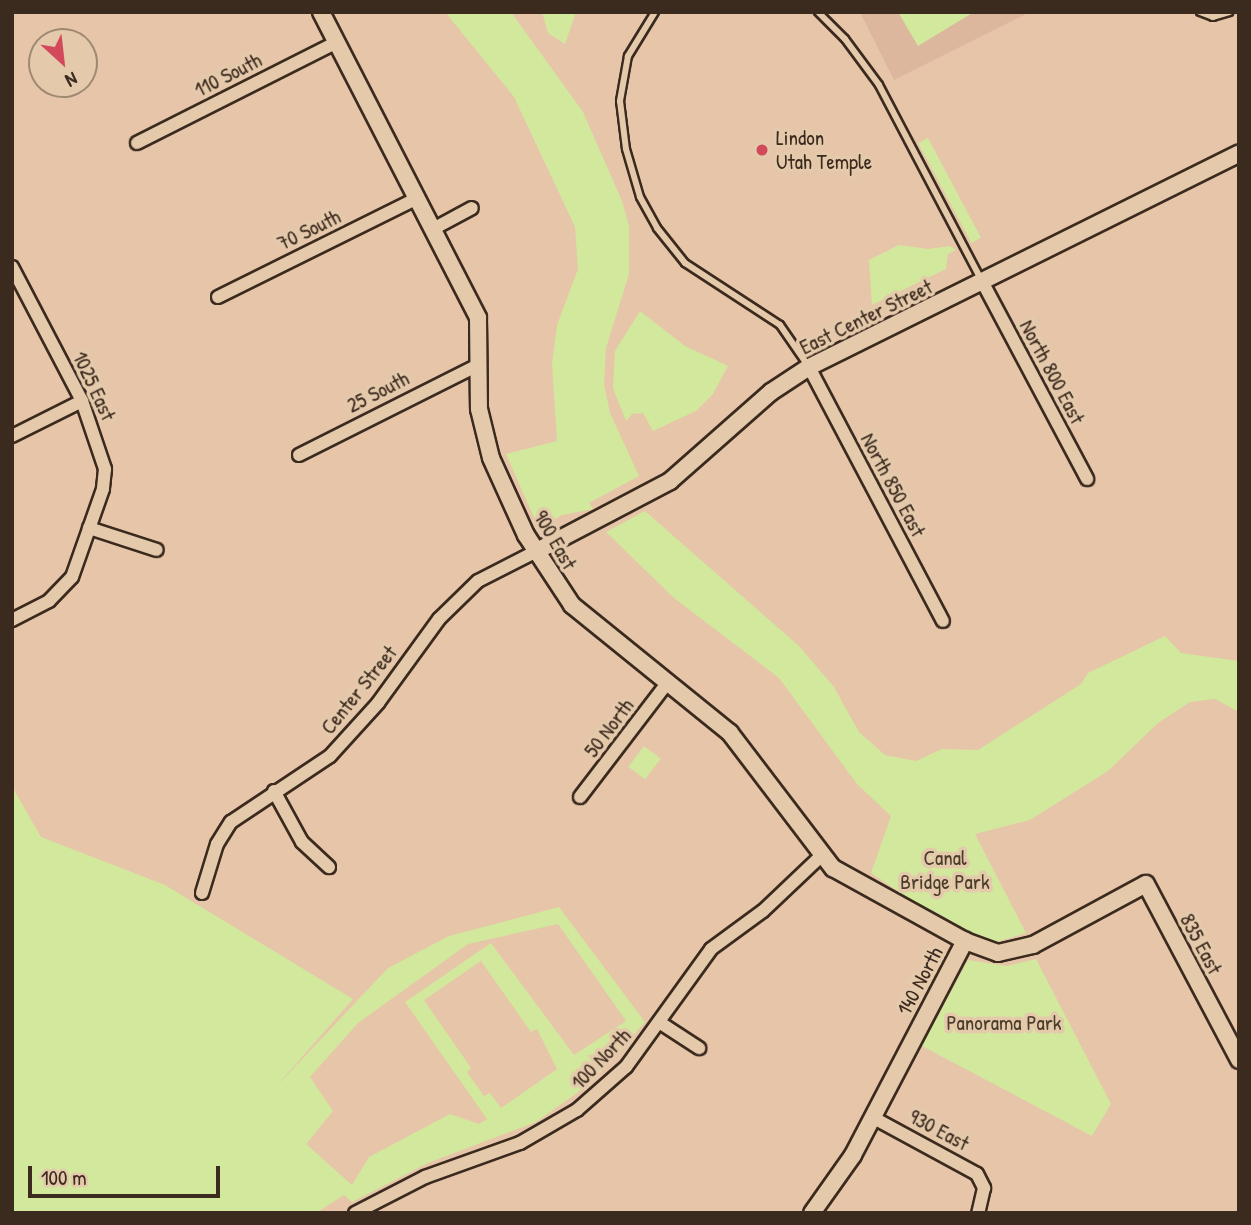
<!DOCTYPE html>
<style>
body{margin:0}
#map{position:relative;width:1251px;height:1225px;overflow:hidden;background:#e6c5a9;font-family:"Patrick Hand",sans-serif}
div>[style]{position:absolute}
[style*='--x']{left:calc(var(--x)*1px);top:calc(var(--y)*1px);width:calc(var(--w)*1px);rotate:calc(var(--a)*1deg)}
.built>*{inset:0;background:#dcb79e}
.green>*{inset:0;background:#d2e89d;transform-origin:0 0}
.roads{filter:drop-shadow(2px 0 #3b2a1e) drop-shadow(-2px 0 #3b2a1e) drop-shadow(0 2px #3b2a1e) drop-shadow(0 -2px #3b2a1e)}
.lane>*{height:6px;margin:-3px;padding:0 3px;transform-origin:3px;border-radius:3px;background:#e4c9ab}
.street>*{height:12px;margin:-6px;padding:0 6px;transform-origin:6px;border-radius:6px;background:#e4c9ab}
.secondary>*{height:16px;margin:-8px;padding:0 8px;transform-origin:8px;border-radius:8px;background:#e4c9ab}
.dots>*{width:19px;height:19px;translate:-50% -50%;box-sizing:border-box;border:4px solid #e4c9ab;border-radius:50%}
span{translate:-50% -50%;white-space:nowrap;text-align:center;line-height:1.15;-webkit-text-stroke:7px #e4c9ab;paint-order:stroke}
.street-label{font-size:21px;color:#3b2a1e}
.poi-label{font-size:21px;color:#3b2a1e}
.left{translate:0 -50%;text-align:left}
.park-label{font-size:21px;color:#4a3d2b}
.frame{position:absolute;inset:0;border:14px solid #3b2a1e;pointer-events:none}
.north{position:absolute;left:28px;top:28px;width:70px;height:70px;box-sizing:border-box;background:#e4c9ab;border:2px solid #a08973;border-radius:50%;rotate:153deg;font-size:19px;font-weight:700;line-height:28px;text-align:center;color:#3b2a1e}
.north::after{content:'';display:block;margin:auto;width:24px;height:32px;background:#d1495b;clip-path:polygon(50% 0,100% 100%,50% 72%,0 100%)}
.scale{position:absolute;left:28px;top:1166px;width:192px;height:32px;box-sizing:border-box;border:4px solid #3b2a1e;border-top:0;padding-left:9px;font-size:21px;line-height:24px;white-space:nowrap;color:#3b2a1e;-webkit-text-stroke:5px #e4c9ab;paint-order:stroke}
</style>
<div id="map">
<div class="built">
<div style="clip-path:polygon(860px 12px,1030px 12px,894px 80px)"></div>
</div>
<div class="green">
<div style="clip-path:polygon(445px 12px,511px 12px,583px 112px,622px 201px,629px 226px,629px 274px,606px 348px,604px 384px,610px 413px,639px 476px,589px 503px,593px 509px,562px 515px,547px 524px,535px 520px,506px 454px,557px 441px,552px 364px,557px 325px,578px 269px,575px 227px,514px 97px)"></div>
<div style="clip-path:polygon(542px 12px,576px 12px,565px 44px,548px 33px)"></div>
<div style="clip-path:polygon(898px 12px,974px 12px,918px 46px)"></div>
<div style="left:928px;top:138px;width:113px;height:11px;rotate:62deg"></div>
<div style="clip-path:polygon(899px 245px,928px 249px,950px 246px,956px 250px,948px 254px,946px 269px,872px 305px,869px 260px)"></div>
<div style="clip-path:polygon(640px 311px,685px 346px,728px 366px,713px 394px,696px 411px,653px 431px,643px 413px,632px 414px,626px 421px,613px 388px,615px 351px)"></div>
<div style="clip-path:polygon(645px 511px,799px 646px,834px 687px,859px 732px,885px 755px,916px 761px,942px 749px,978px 750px,1081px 684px,1088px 673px,1165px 636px,1181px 653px,1239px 661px,1239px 712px,1215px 699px,1190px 702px,1158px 723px,1108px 771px,1030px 820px,975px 834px,1026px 933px,996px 942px,962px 933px,871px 873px,891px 816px,857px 784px,779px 678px,674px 598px,606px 532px)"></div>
<div style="left:644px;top:746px;width:21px;height:26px;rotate:37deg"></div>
<div style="clip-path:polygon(evenodd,12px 786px,41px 837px,165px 885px,353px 999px,274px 1089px,388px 968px,449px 936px,559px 907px,645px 1022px,591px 1083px,536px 1122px,428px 1163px,352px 1202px,344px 1195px,316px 1213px,12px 1213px,12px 786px,558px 924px,626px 1021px,574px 1055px,491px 943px,405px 1002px,487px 1119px,479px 1124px,450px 1114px,369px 1157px,352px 1185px,306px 1144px,333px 1111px,310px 1077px,358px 1023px,468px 944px,558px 924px,12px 786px,481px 961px,531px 1032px,537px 1029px,557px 1069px,501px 1108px,490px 1093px,484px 1096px,467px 1072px,471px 1068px,424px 1000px,481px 961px)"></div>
<div style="clip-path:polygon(1036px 959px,1111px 1104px,1092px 1136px,922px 1046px,968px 960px,1007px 966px)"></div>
</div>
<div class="roads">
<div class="lane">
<div style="--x:655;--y:12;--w:52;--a:121.5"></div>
<div style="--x:628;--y:56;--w:46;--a:100.1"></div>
<div style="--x:620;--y:101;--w:48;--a:82.9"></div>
<div style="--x:626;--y:149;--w:50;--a:73.7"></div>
<div style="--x:640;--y:197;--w:35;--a:61"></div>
<div style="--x:657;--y:228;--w:45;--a:51.3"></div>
<div style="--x:685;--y:263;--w:113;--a:33.1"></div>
<div style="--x:780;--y:325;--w:51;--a:55.4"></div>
<div style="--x:818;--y:12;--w:38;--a:45"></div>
<div style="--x:845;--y:39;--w:57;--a:53.5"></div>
<div style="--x:879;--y:85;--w:221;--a:62.3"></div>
<div style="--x:1200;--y:12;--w:14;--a:21"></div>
<div style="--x:1213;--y:17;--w:17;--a:-17"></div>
</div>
<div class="street">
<div style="--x:137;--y:143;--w:224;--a:-26.8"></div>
<div style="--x:433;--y:229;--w:44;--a:-28.3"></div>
<div style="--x:12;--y:267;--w:151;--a:62.4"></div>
<div style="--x:82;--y:401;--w:72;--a:71.3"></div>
<div style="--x:105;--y:469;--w:20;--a:96"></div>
<div style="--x:103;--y:489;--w:93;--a:109.4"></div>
<div style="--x:72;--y:577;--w:33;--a:134"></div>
<div style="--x:49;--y:601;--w:42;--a:152.8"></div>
<div style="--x:983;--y:283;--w:222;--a:62"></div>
<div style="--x:218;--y:297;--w:222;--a:-26.4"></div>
<div style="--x:809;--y:367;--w:287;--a:62.2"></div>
<div style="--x:12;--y:436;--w:78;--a:-26.6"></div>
<div style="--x:299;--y:455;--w:198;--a:-26.7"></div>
<div style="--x:89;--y:528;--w:71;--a:17.9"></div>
<div style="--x:274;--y:791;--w:58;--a:61.2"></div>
<div style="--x:302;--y:842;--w:37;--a:43"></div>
<div style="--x:580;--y:797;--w:145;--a:-52.6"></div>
<div style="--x:202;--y:893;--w:51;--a:-73"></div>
<div style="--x:217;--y:844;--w:26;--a:-58"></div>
<div style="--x:231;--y:822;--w:119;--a:-33.7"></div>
<div style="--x:330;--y:756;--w:72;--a:-47.8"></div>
<div style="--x:378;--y:703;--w:104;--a:-54"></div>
<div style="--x:439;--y:619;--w:54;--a:-44.3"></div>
<div style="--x:478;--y:581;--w:64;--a:-27"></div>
<div style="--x:659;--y:1022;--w:48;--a:33"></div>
<div style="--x:872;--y:1117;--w:119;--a:28.5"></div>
<div style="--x:977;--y:1174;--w:16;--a:63"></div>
<div style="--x:984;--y:1188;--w:26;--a:103"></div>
<div style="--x:355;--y:1213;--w:79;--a:-27.2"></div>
<div style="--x:425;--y:1177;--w:101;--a:-19.7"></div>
<div style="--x:520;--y:1143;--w:66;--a:-30.1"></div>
<div style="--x:577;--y:1110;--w:65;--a:-41.3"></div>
<div style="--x:626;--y:1067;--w:145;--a:-54.2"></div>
<div style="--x:711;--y:949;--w:64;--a:-36.2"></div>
<div style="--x:763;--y:911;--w:79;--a:-43.5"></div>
</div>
<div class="secondary">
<div style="--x:321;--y:12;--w:344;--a:62.8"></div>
<div style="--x:478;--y:318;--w:91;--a:89.4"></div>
<div style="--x:479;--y:409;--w:50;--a:76.2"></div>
<div style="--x:491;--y:458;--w:85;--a:65.6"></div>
<div style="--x:526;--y:535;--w:84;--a:56.7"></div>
<div style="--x:572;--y:605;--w:203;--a:39"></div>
<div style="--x:730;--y:733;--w:170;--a:52.7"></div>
<div style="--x:833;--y:868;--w:151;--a:28.9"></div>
<div style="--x:965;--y:941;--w:35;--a:20"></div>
<div style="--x:998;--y:953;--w:36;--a:-13"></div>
<div style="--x:1033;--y:945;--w:128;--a:-28.4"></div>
<div style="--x:1146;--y:884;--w:199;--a:62.1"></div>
<div style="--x:535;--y:552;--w:153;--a:-27.7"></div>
<div style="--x:670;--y:481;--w:135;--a:-41.4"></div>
<div style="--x:771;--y:392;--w:45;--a:-33.3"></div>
<div style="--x:809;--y:367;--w:480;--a:-26.4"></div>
<div style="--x:812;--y:1213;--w:71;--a:-54.7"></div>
<div style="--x:853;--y:1155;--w:242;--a:-62.4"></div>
</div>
</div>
<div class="dots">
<div style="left:762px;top:150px;background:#d1495b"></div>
</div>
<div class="street-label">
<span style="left:228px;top:75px;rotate:-27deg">110 South</span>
<span style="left:309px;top:230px;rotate:-26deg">70 South</span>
<span style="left:866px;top:317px;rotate:-26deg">East Center Street</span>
<span style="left:1052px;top:372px;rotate:62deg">North 800 East</span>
<span style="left:94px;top:386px;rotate:65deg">1025 East</span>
<span style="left:378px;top:392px;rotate:-27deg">25 South</span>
<span style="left:893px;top:485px;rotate:62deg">North 850 East</span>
<span style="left:555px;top:540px;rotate:60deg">900 East</span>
<span style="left:359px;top:690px;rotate:-51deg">Center Street</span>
<span style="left:609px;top:728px;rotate:-53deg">50 North</span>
<span style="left:1201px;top:944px;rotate:62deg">835 East</span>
<span style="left:920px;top:981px;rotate:-62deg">140 North</span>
<span style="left:601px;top:1059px;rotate:-46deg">100 North</span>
<span style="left:939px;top:1130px;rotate:28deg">930 East</span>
</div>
<div class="poi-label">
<span class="left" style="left:776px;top:150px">Lindon<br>Utah Temple</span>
</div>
<div class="park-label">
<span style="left:945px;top:870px">Canal<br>Bridge Park</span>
<span style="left:1004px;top:1023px">Panorama Park</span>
</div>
<div class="frame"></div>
<div class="north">N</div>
<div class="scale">100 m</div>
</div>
